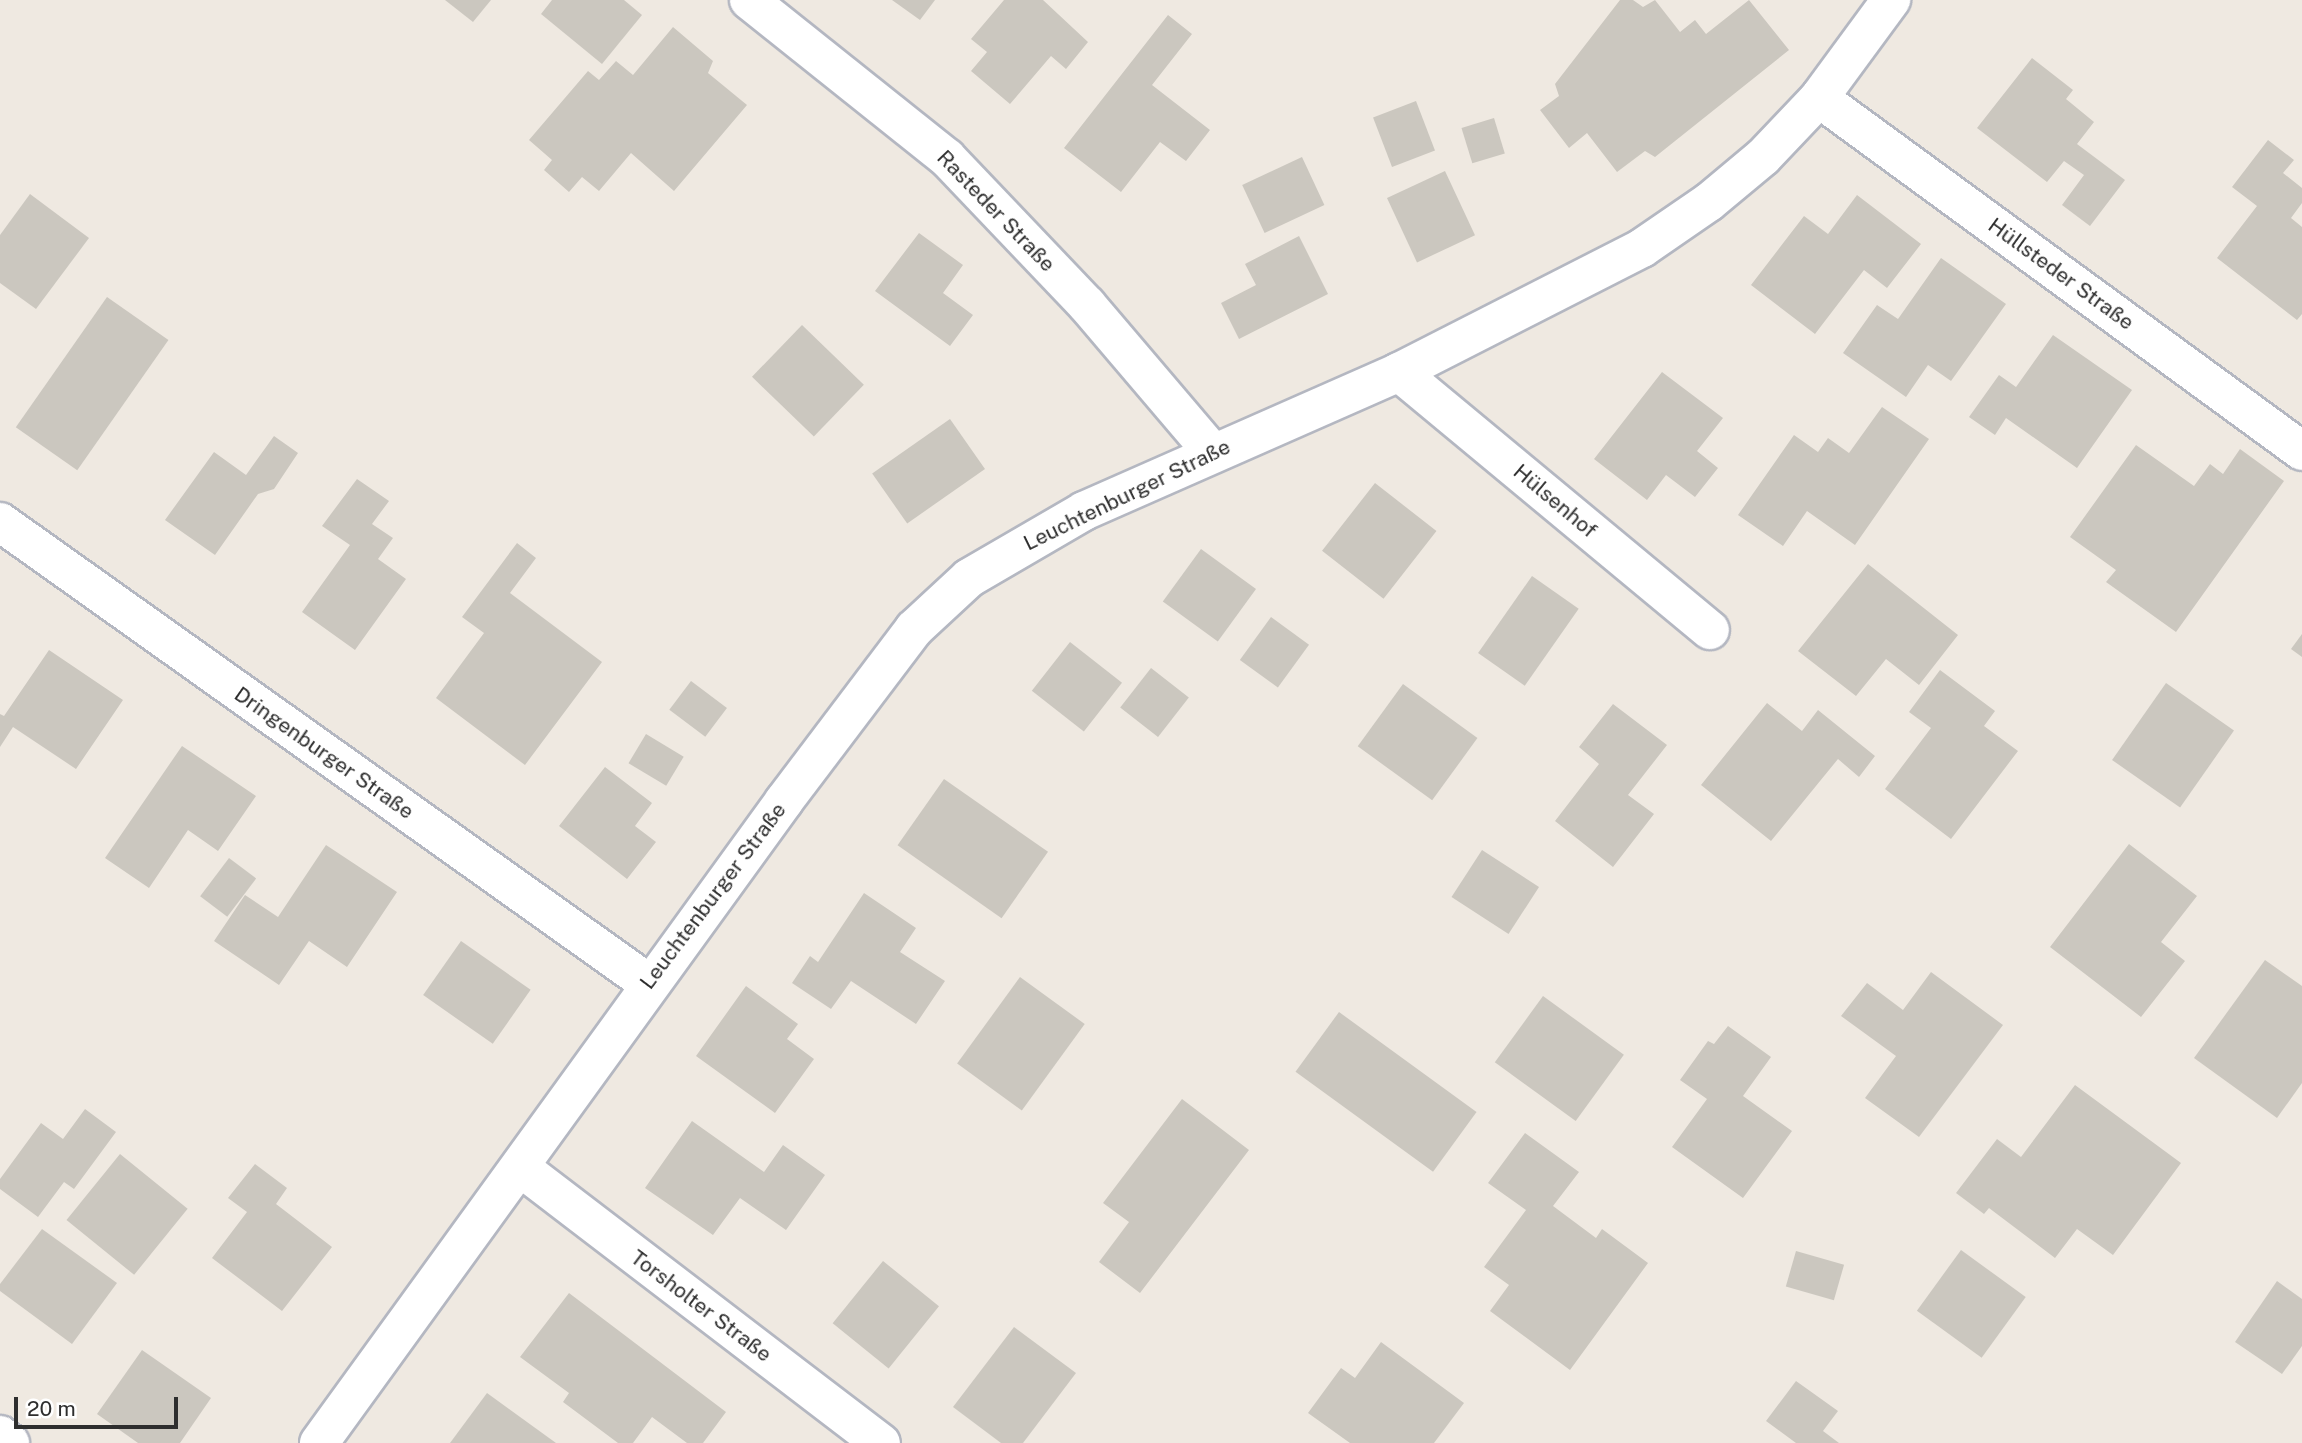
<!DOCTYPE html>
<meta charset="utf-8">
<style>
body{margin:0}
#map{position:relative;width:2302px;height:1443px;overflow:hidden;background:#efe9e1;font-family:"Public Sans",sans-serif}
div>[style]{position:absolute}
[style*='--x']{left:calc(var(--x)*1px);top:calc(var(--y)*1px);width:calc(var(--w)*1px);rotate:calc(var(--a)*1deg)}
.building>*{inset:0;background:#cbc7bf;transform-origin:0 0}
.roads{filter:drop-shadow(2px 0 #b4b7c1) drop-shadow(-2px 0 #b4b7c1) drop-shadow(0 2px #b4b7c1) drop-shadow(0 -2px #b4b7c1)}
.minor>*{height:38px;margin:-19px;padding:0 19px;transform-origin:19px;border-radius:19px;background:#fff}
span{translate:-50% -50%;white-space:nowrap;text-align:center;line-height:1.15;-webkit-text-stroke:5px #fff;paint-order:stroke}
.street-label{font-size:21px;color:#2e2e2e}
.scale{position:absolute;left:14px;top:1397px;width:164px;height:32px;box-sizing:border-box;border:4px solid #2e2e2e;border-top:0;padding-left:9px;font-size:21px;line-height:24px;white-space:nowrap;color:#2e2e2e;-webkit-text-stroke:5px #fff;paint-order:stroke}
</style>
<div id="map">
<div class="building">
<div style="clip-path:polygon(445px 0,491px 0,473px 22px)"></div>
<div style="clip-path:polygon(552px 0,624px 0,642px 15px,602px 64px,541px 14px)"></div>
<div style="clip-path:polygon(892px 0,935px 0,920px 20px)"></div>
<div style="clip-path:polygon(1004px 0,1043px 0,1088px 42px,1066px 69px,1051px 56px,1010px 104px,971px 71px,987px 52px,971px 39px)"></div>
<div style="clip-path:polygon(1620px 0,1633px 0,1643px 7px,1655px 0,1680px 32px,1695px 20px,1706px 34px,1749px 0,1789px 50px,1655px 157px,1645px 151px,1617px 172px,1587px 133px,1569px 148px,1540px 110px,1559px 96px,1555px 84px)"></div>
<div style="clip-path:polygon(1168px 15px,1192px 34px,1152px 85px,1210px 130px,1186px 161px,1160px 142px,1121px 192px,1064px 148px)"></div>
<div style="clip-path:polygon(673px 27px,713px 61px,708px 73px,747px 105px,674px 191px,631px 153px,599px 191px,582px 177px,569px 192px,544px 170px,552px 160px,529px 140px,588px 71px,599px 80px,616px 61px,633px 75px)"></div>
<div style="clip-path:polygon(2032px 58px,2073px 90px,2066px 99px,2094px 122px,2077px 144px,2125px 180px,2090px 226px,2062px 205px,2084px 175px,2064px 161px,2047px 182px,1977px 128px)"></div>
<div style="left:1416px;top:101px;width:53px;height:46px;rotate:69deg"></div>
<div style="left:1494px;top:118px;width:37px;height:34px;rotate:73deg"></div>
<div style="clip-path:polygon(2268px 140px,2294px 160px,2283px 173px,2302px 188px,2302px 203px,2291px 218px,2302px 227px,2302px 314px,2297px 320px,2217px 258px,2257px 206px,2232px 187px)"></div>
<div style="left:1302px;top:157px;width:53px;height:66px;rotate:65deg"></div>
<div style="left:1445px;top:171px;width:71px;height:64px;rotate:65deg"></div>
<div style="clip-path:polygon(30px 194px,89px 238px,36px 309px,0 283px,0 235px)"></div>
<div style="clip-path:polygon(1857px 195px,1921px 244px,1887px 288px,1864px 270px,1815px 334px,1751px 285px,1804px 216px,1828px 234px)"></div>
<div style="clip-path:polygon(919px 233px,963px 265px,943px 293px,973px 315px,950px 346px,875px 291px)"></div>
<div style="clip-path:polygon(1299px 236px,1328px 294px,1239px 339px,1221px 303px,1256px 285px,1245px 264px)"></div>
<div style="clip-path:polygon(1941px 258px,2006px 304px,1951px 381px,1928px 365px,1906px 397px,1843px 353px,1877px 305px,1898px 319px)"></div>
<div style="left:107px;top:297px;width:75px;height:159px;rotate:35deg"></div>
<div style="left:802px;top:325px;width:86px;height:72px;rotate:44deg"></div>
<div style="clip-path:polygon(2053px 335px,2132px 390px,2077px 468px,2006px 418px,1995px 435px,1969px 417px,1999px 375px,2016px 387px)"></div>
<div style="clip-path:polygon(1662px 372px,1723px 418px,1697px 451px,1718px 468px,1695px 497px,1666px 475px,1647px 500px,1594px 459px)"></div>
<div style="clip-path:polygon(1882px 407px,1929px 439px,1855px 545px,1807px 511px,1783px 546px,1738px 515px,1794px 435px,1818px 452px,1828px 438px,1849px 453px)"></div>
<div style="left:950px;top:419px;width:61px;height:95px;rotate:55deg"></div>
<div style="clip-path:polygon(274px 436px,298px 453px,274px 489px,258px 494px,215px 555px,165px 520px,214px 452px,246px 475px)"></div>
<div style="clip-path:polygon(2136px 445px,2194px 486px,2210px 464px,2223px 474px,2240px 449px,2284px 481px,2176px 632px,2106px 582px,2116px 570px,2070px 537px)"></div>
<div style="clip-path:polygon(357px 479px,389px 501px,372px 524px,393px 538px,378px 559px,406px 579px,355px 650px,302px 612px,350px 545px,322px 526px)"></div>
<div style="left:1375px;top:483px;width:78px;height:86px;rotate:38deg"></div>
<div style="clip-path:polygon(517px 543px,536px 558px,510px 593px,602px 662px,525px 765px,436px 698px,484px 633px,462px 617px)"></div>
<div style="left:1201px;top:549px;width:68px;height:65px;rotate:36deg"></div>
<div style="clip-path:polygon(1868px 564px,1958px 635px,1919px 685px,1886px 659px,1856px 696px,1798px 651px)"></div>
<div style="left:1532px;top:576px;width:57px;height:94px;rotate:35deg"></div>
<div style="left:1271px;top:617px;width:47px;height:53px;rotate:36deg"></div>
<div style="clip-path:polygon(2302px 634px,2302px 657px,2291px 649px)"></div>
<div style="left:1070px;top:642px;width:66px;height:62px;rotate:38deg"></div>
<div style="clip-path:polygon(49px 650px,123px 700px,76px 769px,13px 727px,0 747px,0 714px,4px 716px)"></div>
<div style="left:1151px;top:668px;width:48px;height:50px;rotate:38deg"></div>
<div style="clip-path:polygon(1940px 670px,1995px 711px,1984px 726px,2018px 751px,1951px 839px,1885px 789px,1931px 728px,1909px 712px)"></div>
<div style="left:691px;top:681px;width:45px;height:36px;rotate:37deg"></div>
<div style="left:2166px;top:683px;width:83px;height:94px;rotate:35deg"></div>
<div style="left:1403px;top:684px;width:92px;height:77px;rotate:36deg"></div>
<div style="clip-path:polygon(1767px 703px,1802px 731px,1818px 710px,1875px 756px,1859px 777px,1838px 759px,1771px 841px,1701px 785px)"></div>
<div style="clip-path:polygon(1613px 704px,1667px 745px,1628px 795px,1654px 814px,1613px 867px,1555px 821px,1599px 764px,1579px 747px)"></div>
<div style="left:646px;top:734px;width:44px;height:34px;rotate:31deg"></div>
<div style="clip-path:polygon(182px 746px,256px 796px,218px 851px,188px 830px,149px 888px,105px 858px)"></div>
<div style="clip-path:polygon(605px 767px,652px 803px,635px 826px,656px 842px,627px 879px,559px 826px)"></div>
<div style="left:944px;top:779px;width:127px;height:81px;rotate:35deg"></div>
<div style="clip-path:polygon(2129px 844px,2197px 896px,2161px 942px,2185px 961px,2141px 1017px,2050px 947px)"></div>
<div style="clip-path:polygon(326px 845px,397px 892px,347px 967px,309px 941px,279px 985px,214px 941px,245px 895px,278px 917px)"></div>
<div style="left:1482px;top:850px;width:68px;height:56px;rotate:33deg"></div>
<div style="left:229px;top:858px;width:34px;height:48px;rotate:37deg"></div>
<div style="clip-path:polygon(864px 893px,916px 928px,900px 952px,945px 981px,916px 1024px,851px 981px,831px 1009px,792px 983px,810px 956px,818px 962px)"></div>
<div style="left:461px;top:941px;width:85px;height:66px;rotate:35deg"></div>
<div style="clip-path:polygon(2265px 960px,2302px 986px,2302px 1083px,2277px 1118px,2194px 1058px)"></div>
<div style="clip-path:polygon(1931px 972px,2003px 1025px,1919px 1137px,1865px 1098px,1896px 1056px,1841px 1016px,1867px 983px,1903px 1010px)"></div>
<div style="left:1020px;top:977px;width:80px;height:107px;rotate:36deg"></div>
<div style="clip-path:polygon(746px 986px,798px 1024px,787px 1039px,814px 1059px,775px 1113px,696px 1056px)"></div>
<div style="left:1543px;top:996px;width:100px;height:82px;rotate:36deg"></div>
<div style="left:1339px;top:1012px;width:170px;height:74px;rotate:36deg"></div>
<div style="clip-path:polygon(1728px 1026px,1771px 1057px,1743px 1096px,1792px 1131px,1743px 1198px,1672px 1147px,1707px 1099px,1680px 1080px,1708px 1041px,1714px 1044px)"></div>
<div style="clip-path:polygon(2075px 1085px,2181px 1163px,2113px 1255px,2077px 1229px,2055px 1258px,1989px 1208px,1984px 1214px,1956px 1193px,1997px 1139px,2021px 1157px)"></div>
<div style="clip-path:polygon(1182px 1099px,1249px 1150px,1140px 1293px,1099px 1262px,1129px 1222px,1103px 1203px)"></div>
<div style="clip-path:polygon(85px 1109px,116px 1132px,74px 1189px,64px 1182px,38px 1217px,0 1189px,0 1179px,41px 1123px,63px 1139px)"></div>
<div style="clip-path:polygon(692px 1121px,764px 1172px,783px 1145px,825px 1175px,786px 1230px,740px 1198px,713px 1235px,645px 1188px)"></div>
<div style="clip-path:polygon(1525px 1133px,1579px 1172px,1553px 1206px,1596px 1238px,1602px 1229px,1648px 1263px,1570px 1370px,1490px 1311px,1509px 1285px,1484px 1267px,1526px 1210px,1488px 1183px)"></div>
<div style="left:120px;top:1154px;width:87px;height:85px;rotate:39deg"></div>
<div style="clip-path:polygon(255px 1164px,287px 1188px,276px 1204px,332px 1247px,282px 1311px,212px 1258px,247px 1212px,228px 1198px)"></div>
<div style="clip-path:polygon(42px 1229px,117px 1283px,72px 1344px,0 1291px,0 1284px)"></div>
<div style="left:1961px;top:1250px;width:80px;height:75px;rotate:36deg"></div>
<div style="left:1796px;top:1251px;width:50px;height:37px;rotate:16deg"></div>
<div style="left:883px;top:1261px;width:72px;height:80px;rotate:39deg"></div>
<div style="clip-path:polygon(2277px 1281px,2302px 1299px,2302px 1346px,2282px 1374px,2235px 1342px)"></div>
<div style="clip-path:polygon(569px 1293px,726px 1412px,703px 1443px,687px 1443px,652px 1417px,633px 1443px,618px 1443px,563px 1402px,569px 1393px,520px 1357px)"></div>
<div style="clip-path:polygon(1014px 1327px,1076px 1373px,1023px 1443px,1001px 1443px,953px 1407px)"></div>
<div style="clip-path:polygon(1381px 1342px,1464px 1403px,1434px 1443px,1350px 1443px,1308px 1413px,1341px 1368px,1355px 1378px)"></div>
<div style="clip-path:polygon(142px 1350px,211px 1398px,180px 1443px,138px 1443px,97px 1414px)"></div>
<div style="clip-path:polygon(1796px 1381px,1838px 1411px,1823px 1431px,1839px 1443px,1796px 1443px,1766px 1421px)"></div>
<div style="clip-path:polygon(487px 1393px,556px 1443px,450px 1443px)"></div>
</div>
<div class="roads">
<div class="minor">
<div style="--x:749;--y:0;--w:253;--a:38.6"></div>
<div style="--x:947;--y:158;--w:203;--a:46.4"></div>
<div style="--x:1087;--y:305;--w:194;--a:49.6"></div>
<div style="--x:1819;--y:98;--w:598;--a:36.16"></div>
<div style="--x:1399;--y:372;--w:404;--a:39.7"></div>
<div style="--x:0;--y:522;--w:795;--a:35.43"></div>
<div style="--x:521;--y:1168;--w:453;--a:37.4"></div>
<div style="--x:0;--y:1435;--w:13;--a:39"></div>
<div style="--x:319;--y:1443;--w:793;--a:-54.08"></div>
<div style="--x:784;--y:801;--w:216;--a:-52.9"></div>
<div style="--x:914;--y:629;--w:75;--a:-42.8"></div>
<div style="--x:969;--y:578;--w:133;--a:-30.2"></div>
<div style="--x:1084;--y:511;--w:344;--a:-23.8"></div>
<div style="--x:1399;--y:372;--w:273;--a:-27"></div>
<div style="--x:1642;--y:248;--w:81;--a:-34.5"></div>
<div style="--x:1709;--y:202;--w:70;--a:-39.8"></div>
<div style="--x:1763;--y:157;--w:81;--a:-46.5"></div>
<div style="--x:1819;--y:98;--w:122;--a:-53.7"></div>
</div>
</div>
<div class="street-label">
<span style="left:996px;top:211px;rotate:46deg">Rasteder Straße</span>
<span style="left:2061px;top:274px;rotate:36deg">Hüllsteder Straße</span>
<span style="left:1127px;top:495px;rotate:-26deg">Leuchtenburger Straße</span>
<span style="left:1555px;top:501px;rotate:40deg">Hülsenhof</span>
<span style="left:324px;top:753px;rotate:35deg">Dringenburger Straße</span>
<span style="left:713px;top:896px;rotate:-53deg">Leuchtenburger Straße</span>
<span style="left:701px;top:1306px;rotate:37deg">Torsholter Straße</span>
</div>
<div class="scale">20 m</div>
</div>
